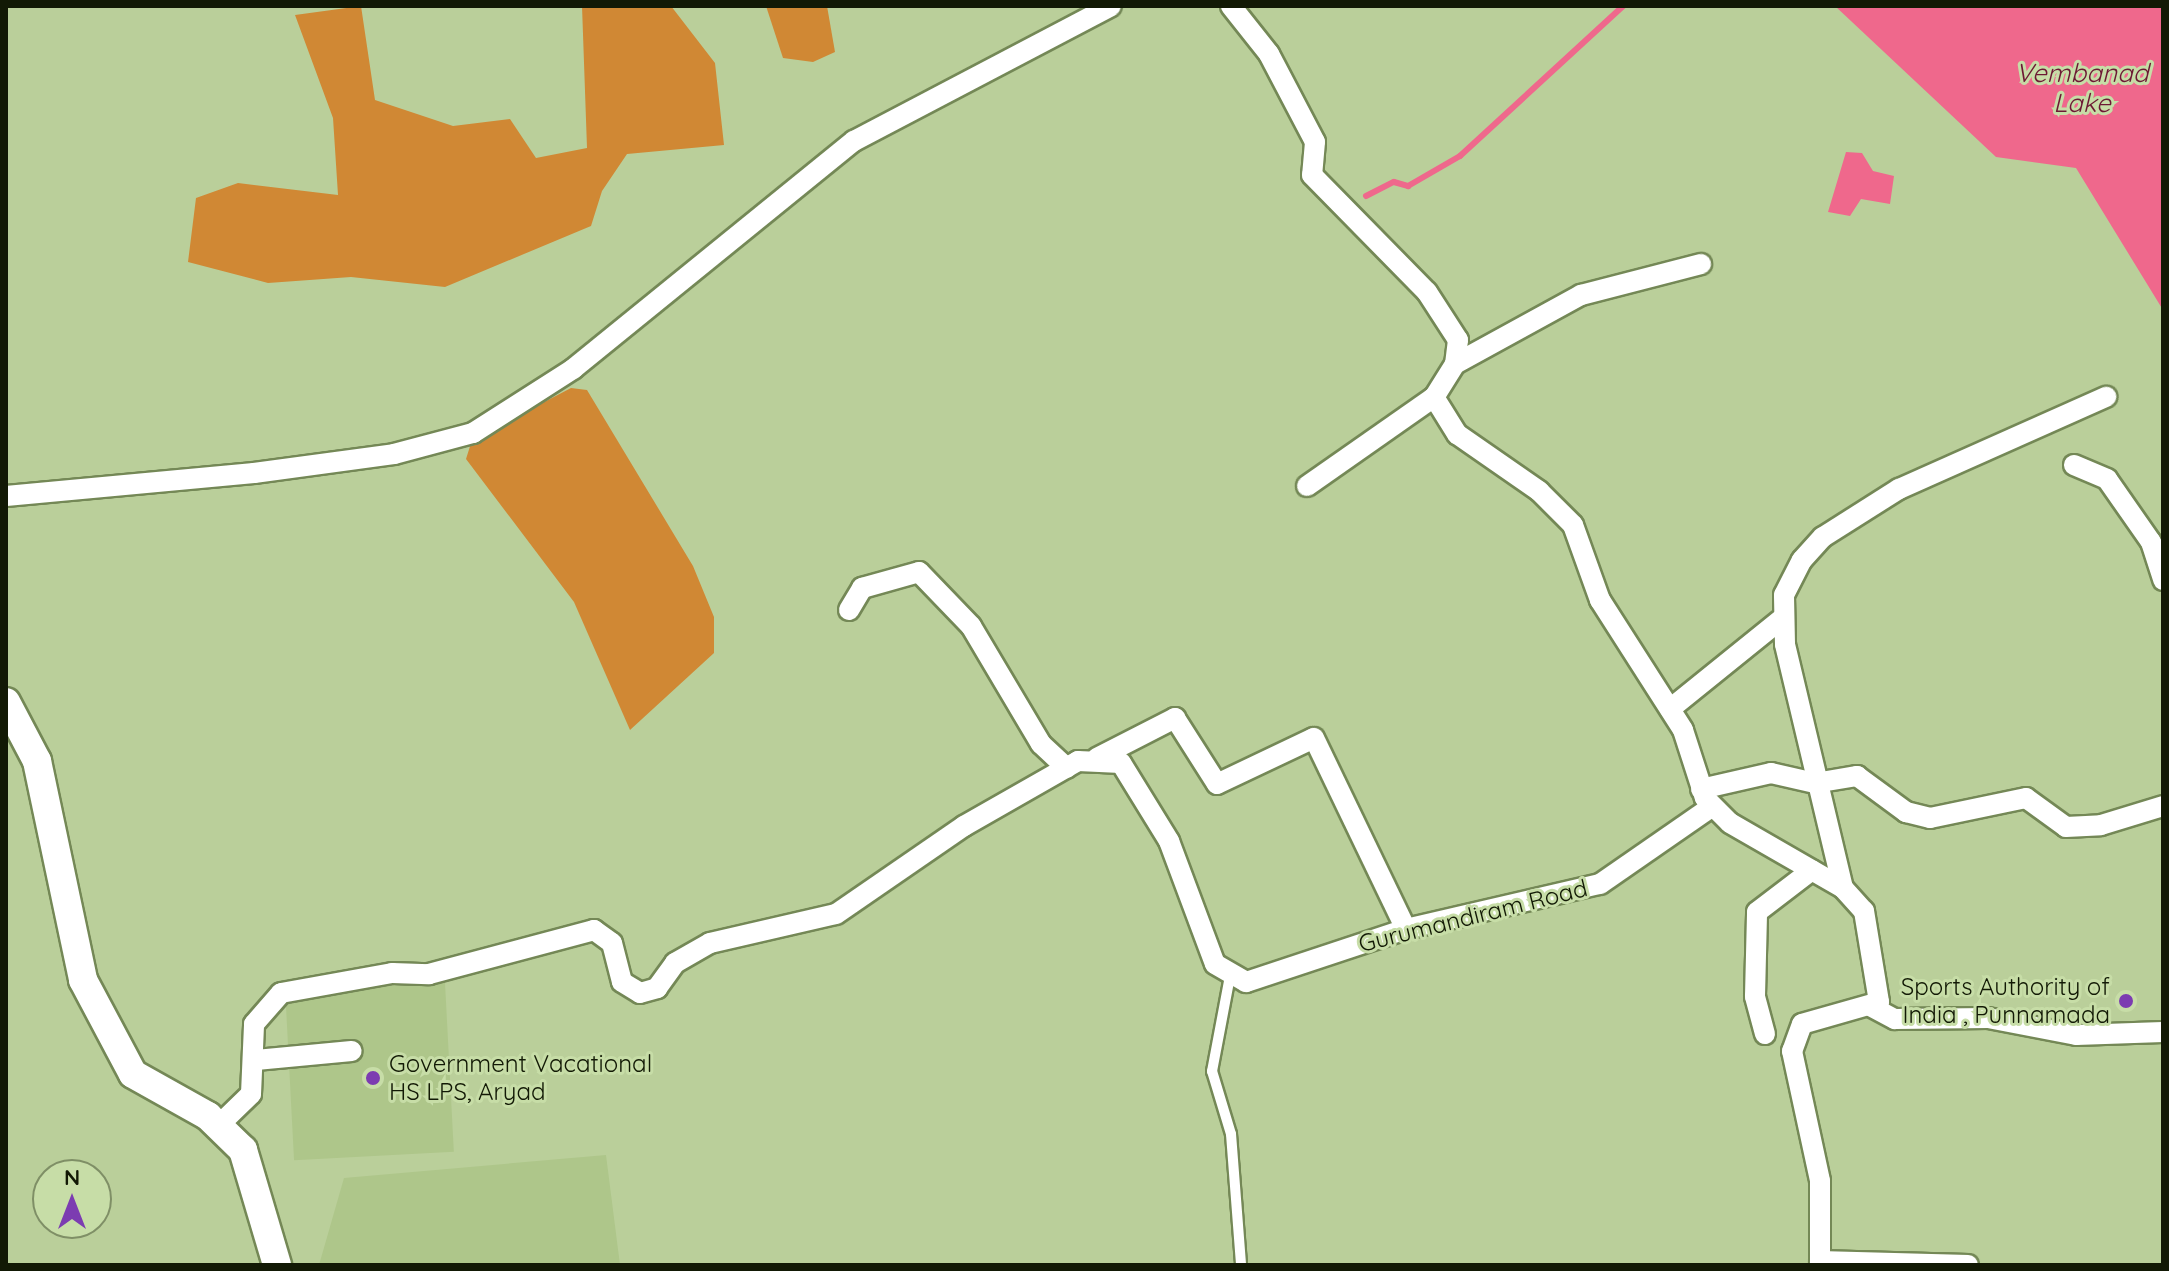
<!DOCTYPE html>
<style>
body{margin:0}
#map{position:relative;width:2169px;height:1271px;overflow:hidden;background:#bacf9a;font-family:Quicksand,sans-serif}
div>[style]{position:absolute}
[style*='--x']{left:calc(var(--x)*1px);top:calc(var(--y)*1px);width:calc(var(--w)*1px);rotate:calc(var(--a)*1deg)}
.built>*{inset:0;background:#aec68a;transform-origin:0 0}
.green>*{inset:0;background:#d08834}
.water>*{inset:0;background:#ef688c}
.stream>*{height:6px;margin:-3px;padding:0 3px;transform-origin:3px;border-radius:3px;background:#ef688c}
.roads{filter:drop-shadow(2px 0 #748856) drop-shadow(-2px 0 #748856) drop-shadow(0 2px #748856) drop-shadow(0 -2px #748856)}
.lane>*{height:10px;margin:-5px;padding:0 5px;transform-origin:5px;border-radius:5px;background:#fff}
.street>*{height:20px;margin:-10px;padding:0 10px;transform-origin:10px;border-radius:10px;background:#fff}
.secondary>*{height:28px;margin:-14px;padding:0 14px;transform-origin:14px;border-radius:14px;background:#fff}
.dots>*{width:22px;height:22px;translate:-50% -50%;box-sizing:border-box;border:4px solid #c7dda7;border-radius:50%}
span{translate:-50% -50%;white-space:nowrap;text-align:center;line-height:1.15;-webkit-text-stroke:6px #c7dda7;paint-order:stroke}
.street-label{font-size:24px;color:#121905}
.poi-label{font-size:24px;color:#121905}
.right{translate:-100% -50%;text-align:right}
.left{translate:0 -50%;text-align:left}
.water-label{font-size:26px;color:#6d1834;font-style:italic}
.frame{position:absolute;inset:0;border:8px solid #121905;pointer-events:none}
.north{position:absolute;left:32px;top:1159px;width:80px;height:80px;box-sizing:border-box;background:#c7dda7;border:2px solid #7f8f66;border-radius:50%;rotate:0deg;font-size:22px;font-weight:700;line-height:32px;text-align:center;color:#121905}
.north::after{content:'';display:block;margin:auto;width:28px;height:36px;background:#7c3cb1;clip-path:polygon(50% 0,100% 100%,50% 72%,0 100%)}
</style>
<div id="map">
<div class="built">
<div style="left:445px;top:983px;width:169px;height:160px;rotate:87deg"></div>
<div style="clip-path:polygon(606px 1155px,620px 1265px,319px 1265px,344px 1178px)"></div>
</div>
<div class="green">
<div style="clip-path:polygon(361px 6px,375px 100px,453px 126px,510px 119px,536px 158px,587px 148px,582px 6px,671px 6px,715px 63px,724px 145px,627px 154px,602px 191px,591px 226px,445px 287px,351px 277px,268px 283px,188px 262px,196px 198px,238px 183px,338px 195px,333px 118px,295px 15px)"></div>
<div style="clip-path:polygon(766px 6px,827px 6px,835px 52px,813px 62px,783px 58px)"></div>
<div style="clip-path:polygon(571px 388px,587px 390px,693px 566px,714px 617px,714px 653px,630px 730px,574px 602px,466px 459px,472px 440px)"></div>
</div>
<div class="water">
<div style="clip-path:polygon(1835px 6px,2163px 6px,2163px 310px,2076px 168px,1996px 157px)"></div>
<div style="clip-path:polygon(1846px 152px,1862px 153px,1873px 171px,1894px 176px,1890px 204px,1861px 199px,1850px 216px,1828px 212px)"></div>
</div>
<div class="stream">
<div style="--x:1366;--y:196;--w:31;--a:-27"></div>
<div style="--x:1394;--y:182;--w:15;--a:16"></div>
<div style="--x:1408;--y:186;--w:60;--a:-30"></div>
<div style="--x:1460;--y:156;--w:222;--a:-42.6"></div>
</div>
<div class="roads">
<div class="lane">
<div style="--x:1230;--y:976;--w:97;--a:100.7"></div>
<div style="--x:1212;--y:1071;--w:66;--a:73.2"></div>
<div style="--x:1231;--y:1134;--w:131;--a:85.6"></div>
</div>
<div class="street">
<div style="--x:1231;--y:6;--w:61;--a:51.6"></div>
<div style="--x:1269;--y:54;--w:99;--a:62.4"></div>
<div style="--x:1315;--y:142;--w:33;--a:95"></div>
<div style="--x:1312;--y:175;--w:164;--a:45.5"></div>
<div style="--x:1427;--y:292;--w:57;--a:57.1"></div>
<div style="--x:1458;--y:340;--w:24;--a:97"></div>
<div style="--x:1455;--y:364;--w:39;--a:122"></div>
<div style="--x:1434;--y:397;--w:44;--a:58.1"></div>
<div style="--x:1457;--y:434;--w:100;--a:34.8"></div>
<div style="--x:1539;--y:491;--w:48;--a:45"></div>
<div style="--x:1573;--y:525;--w:80;--a:70.2"></div>
<div style="--x:1600;--y:600;--w:154;--a:57.4"></div>
<div style="--x:1683;--y:730;--w:71;--a:72.1"></div>
<div style="--x:1705;--y:798;--w:35;--a:45"></div>
<div style="--x:1730;--y:823;--w:130;--a:29.9"></div>
<div style="--x:1843;--y:888;--w:31;--a:48"></div>
<div style="--x:1864;--y:911;--w:92;--a:80.6"></div>
<div style="--x:1879;--y:1002;--w:80;--a:164.1"></div>
<div style="--x:1802;--y:1024;--w:29;--a:110"></div>
<div style="--x:1792;--y:1051;--w:133;--a:77.8"></div>
<div style="--x:1820;--y:1181;--w:84;--a:90"></div>
<div style="--x:1455;--y:364;--w:144;--a:-28.7"></div>
<div style="--x:1581;--y:295;--w:124;--a:-14.5"></div>
<div style="--x:2074;--y:465;--w:36;--a:23"></div>
<div style="--x:2107;--y:479;--w:77;--a:55.1"></div>
<div style="--x:2151;--y:542;--w:40;--a:72"></div>
<div style="--x:1307;--y:486;--w:155;--a:-35"></div>
<div style="--x:6;--y:496;--w:249;--a:-5.3"></div>
<div style="--x:254;--y:473;--w:141;--a:-7.7"></div>
<div style="--x:394;--y:454;--w:82;--a:-14.9"></div>
<div style="--x:473;--y:433;--w:119;--a:-32.6"></div>
<div style="--x:573;--y:369;--w:362;--a:-39.1"></div>
<div style="--x:854;--y:141;--w:290;--a:-27.7"></div>
<div style="--x:849;--y:610;--w:26;--a:-59"></div>
<div style="--x:862;--y:588;--w:59;--a:-15.7"></div>
<div style="--x:919;--y:572;--w:75;--a:46.1"></div>
<div style="--x:971;--y:626;--w:137;--a:59.3"></div>
<div style="--x:1041;--y:744;--w:35;--a:43"></div>
<div style="--x:1670;--y:709;--w:146;--a:-38.9"></div>
<div style="--x:1097;--y:758;--w:88;--a:-27.1"></div>
<div style="--x:1175;--y:718;--w:78;--a:57.5"></div>
<div style="--x:1217;--y:784;--w:107;--a:-25.4"></div>
<div style="--x:1314;--y:738;--w:212;--a:64.3"></div>
<div style="--x:1701;--y:789;--w:72;--a:-12.9"></div>
<div style="--x:1771;--y:773;--w:45;--a:12.8"></div>
<div style="--x:1815;--y:783;--w:43;--a:-9.5"></div>
<div style="--x:1857;--y:776;--w:61;--a:36.3"></div>
<div style="--x:1906;--y:812;--w:25;--a:14"></div>
<div style="--x:1930;--y:818;--w:98;--a:-11.8"></div>
<div style="--x:2026;--y:798;--w:49;--a:35.9"></div>
<div style="--x:2066;--y:827;--w:35;--a:-3"></div>
<div style="--x:2101;--y:825;--w:65;--a:-17"></div>
<div style="--x:1843;--y:888;--w:251;--a:-103.4"></div>
<div style="--x:1785;--y:644;--w:49;--a:-91.2"></div>
<div style="--x:1784;--y:595;--w:39;--a:-63"></div>
<div style="--x:1802;--y:560;--w:31;--a:-48"></div>
<div style="--x:1823;--y:537;--w:90;--a:-32.3"></div>
<div style="--x:1899;--y:489;--w:227;--a:-24"></div>
<div style="--x:1872;--y:1007;--w:26;--a:28"></div>
<div style="--x:1895;--y:1019;--w:93;--a:-0.6"></div>
<div style="--x:1988;--y:1018;--w:90;--a:10.9"></div>
<div style="--x:2076;--y:1035;--w:87;--a:-2"></div>
<div style="--x:1765;--y:1034;--w:39;--a:-105"></div>
<div style="--x:1755;--y:996;--w:84;--a:-88.6"></div>
<div style="--x:1757;--y:912;--w:69;--a:-37.4"></div>
<div style="--x:256;--y:1060;--w:96;--a:-5.4"></div>
<div style="--x:218;--y:1126;--w:46;--a:-44.1"></div>
<div style="--x:251;--y:1094;--w:70;--a:-87.5"></div>
<div style="--x:254;--y:1024;--w:41;--a:-48.9"></div>
<div style="--x:281;--y:993;--w:113;--a:-10.2"></div>
<div style="--x:392;--y:973;--w:37;--a:2"></div>
<div style="--x:429;--y:974;--w:171;--a:-14.9"></div>
<div style="--x:594;--y:930;--w:22;--a:36"></div>
<div style="--x:612;--y:943;--w:40;--a:75.6"></div>
<div style="--x:622;--y:982;--w:21;--a:31"></div>
<div style="--x:640;--y:993;--w:18;--a:-16"></div>
<div style="--x:657;--y:988;--w:31;--a:-54"></div>
<div style="--x:675;--y:963;--w:40;--a:-29.7"></div>
<div style="--x:710;--y:943;--w:129;--a:-13"></div>
<div style="--x:836;--y:914;--w:155;--a:-34.5"></div>
<div style="--x:964;--y:826;--w:131;--a:-29.7"></div>
<div style="--x:1078;--y:761;--w:43;--a:2.7"></div>
<div style="--x:1121;--y:763;--w:92;--a:58.4"></div>
<div style="--x:1169;--y:841;--w:131;--a:69.5"></div>
<div style="--x:1215;--y:964;--w:36;--a:30"></div>
<div style="--x:1246;--y:982;--w:169;--a:-18.3"></div>
<div style="--x:1406;--y:929;--w:199;--a:-13.1"></div>
<div style="--x:1600;--y:884;--w:135;--a:-34.7"></div>
<div style="--x:1820;--y:1261;--w:148;--a:1.5"></div>
</div>
<div class="secondary">
<div style="--x:6;--y:702;--w:67;--a:62.3"></div>
<div style="--x:37;--y:761;--w:224;--a:78.1"></div>
<div style="--x:83;--y:980;--w:106;--a:62"></div>
<div style="--x:133;--y:1074;--w:86;--a:29.2"></div>
<div style="--x:208;--y:1116;--w:49;--a:44.2"></div>
<div style="--x:243;--y:1150;--w:120;--a:73.5"></div>
</div>
</div>
<div class="dots">
<div style="left:2126px;top:1001px;background:#7c3cb1"></div>
<div style="left:373px;top:1078px;background:#7c3cb1"></div>
</div>
<div class="street-label">
<span style="left:1473px;top:916px;rotate:-14deg">Gurumandiram Road</span>
</div>
<div class="poi-label">
<span class="right" style="left:2110px;top:1001px">Sports Authority of<br>India , Punnamada</span>
<span class="left" style="left:389px;top:1078px">Government Vacational<br>HS LPS, Aryad</span>
</div>
<div class="water-label">
<span style="left:2082px;top:88px">Vembanad<br>Lake</span>
</div>
<div class="frame"></div>
<div class="north">N</div>
</div>
